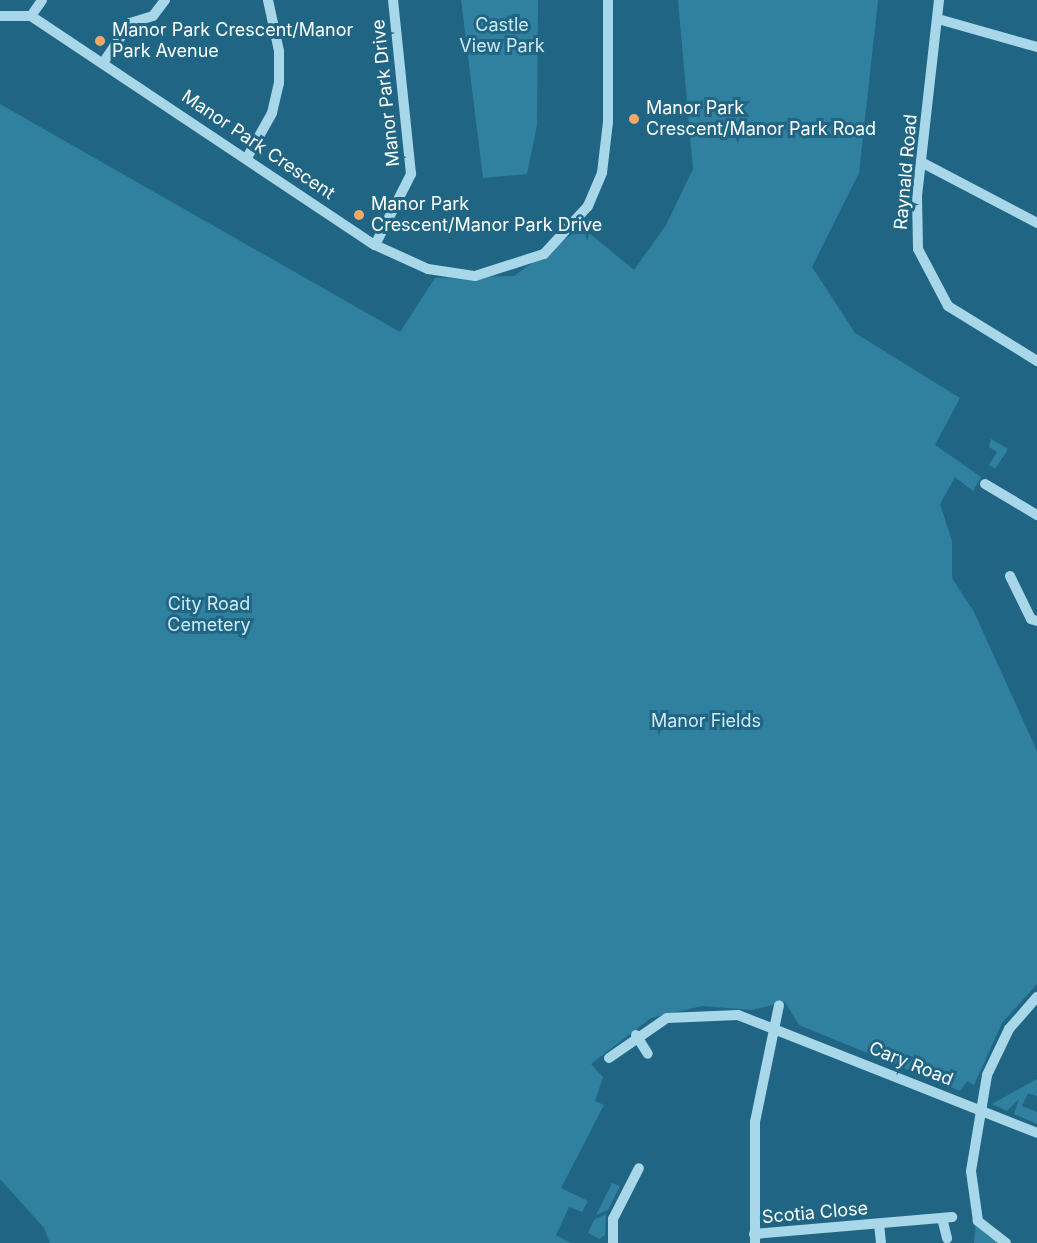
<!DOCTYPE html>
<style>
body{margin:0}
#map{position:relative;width:1037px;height:1243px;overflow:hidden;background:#206684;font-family:Inter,sans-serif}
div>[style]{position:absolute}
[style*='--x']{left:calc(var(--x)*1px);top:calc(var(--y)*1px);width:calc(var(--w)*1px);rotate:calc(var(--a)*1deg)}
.green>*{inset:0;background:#3080a0}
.minor>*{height:10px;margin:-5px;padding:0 5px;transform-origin:5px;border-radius:5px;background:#a8d7e9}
.dots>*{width:16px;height:16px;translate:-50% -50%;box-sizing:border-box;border:3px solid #206684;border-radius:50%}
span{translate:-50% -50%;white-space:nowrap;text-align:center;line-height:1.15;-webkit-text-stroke:6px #206684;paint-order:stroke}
.park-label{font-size:18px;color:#ccebf7}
.poi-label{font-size:18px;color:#fff}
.left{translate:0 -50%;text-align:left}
.street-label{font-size:18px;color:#fff}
</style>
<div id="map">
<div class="green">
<div style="clip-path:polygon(461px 0,538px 0,537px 125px,527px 174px,483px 178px)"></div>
<div style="clip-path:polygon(678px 0,878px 0,859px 173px,812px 267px,855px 333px,960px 398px,935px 445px,981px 477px,973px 491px,955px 477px,940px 504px,952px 541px,952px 578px,974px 612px,1037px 751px,1037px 984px,1002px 1023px,974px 1085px,967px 1081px,960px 1091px,799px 1025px,785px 1002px,752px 1010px,702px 1006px,651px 1018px,591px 1064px,603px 1077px,595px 1101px,604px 1105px,561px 1188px,588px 1201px,582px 1212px,569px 1207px,556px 1235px,571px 1243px,50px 1243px,44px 1228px,0 1179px,0 104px,400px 332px,435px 278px,514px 276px,582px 227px,634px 270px,666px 225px,693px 169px)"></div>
<div style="clip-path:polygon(991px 439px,1008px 449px,995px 469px,989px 465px,997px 452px,989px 447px)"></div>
<div style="clip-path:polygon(1037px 1079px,1037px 1096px,1028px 1093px,1022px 1106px,1037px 1112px,1037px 1124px,1014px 1114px,1019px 1099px,1007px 1111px,992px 1104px)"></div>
<div style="clip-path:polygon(612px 1183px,620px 1186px,608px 1210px,596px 1215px)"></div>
<div style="clip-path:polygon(606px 1214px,605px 1235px,599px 1239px,588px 1233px,594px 1220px)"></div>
<div style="clip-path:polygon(976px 1222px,987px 1235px,1000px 1243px,974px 1243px)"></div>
</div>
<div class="minor">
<div style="--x:939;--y:0;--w:197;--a:96.4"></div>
<div style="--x:917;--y:196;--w:53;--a:88.9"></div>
<div style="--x:918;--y:249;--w:64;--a:62.2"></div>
<div style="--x:948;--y:306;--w:105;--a:31.7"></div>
<div style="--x:0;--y:16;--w:31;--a:0"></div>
<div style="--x:31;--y:16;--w:413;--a:33.7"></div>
<div style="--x:375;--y:245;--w:58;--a:24.4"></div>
<div style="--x:428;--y:269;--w:48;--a:8.5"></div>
<div style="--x:475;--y:276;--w:72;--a:-17.7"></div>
<div style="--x:544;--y:254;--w:65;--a:-47.5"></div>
<div style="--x:588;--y:206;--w:36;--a:-67"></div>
<div style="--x:602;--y:173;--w:51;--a:-83.3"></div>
<div style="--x:608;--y:122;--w:122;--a:-90"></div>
<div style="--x:31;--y:16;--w:19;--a:-55"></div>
<div style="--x:938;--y:19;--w:103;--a:15.8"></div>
<div style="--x:103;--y:63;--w:48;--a:-56"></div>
<div style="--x:130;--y:23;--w:24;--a:-17"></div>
<div style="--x:153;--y:16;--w:20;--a:-53"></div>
<div style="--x:248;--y:156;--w:49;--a:-60.8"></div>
<div style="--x:272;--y:113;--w:31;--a:-77"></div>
<div style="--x:279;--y:83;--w:32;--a:-90"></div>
<div style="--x:279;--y:51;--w:52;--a:-102.2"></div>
<div style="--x:921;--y:162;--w:131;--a:27.7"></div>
<div style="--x:375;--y:245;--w:80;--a:-63.1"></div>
<div style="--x:411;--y:174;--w:175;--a:-95.9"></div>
<div style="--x:985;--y:484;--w:61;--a:30.8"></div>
<div style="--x:1010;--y:576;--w:48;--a:64"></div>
<div style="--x:1031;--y:619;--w:6;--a:18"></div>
<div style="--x:636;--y:1035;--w:22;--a:58"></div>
<div style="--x:609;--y:1058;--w:70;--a:-34.6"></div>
<div style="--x:667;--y:1018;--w:71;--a:-2.4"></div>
<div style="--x:738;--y:1015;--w:321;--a:21.5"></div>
<div style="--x:942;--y:1218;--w:21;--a:76"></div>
<div style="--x:879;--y:1224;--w:19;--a:84"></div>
<div style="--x:754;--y:1234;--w:199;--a:-4.9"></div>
<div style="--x:613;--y:1243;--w:24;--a:-90"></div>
<div style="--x:613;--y:1219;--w:57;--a:-63"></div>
<div style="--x:755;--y:1243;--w:121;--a:-90"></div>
<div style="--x:755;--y:1122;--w:119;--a:-78.4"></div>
<div style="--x:1006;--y:1243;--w:36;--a:-142"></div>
<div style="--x:978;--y:1221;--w:50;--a:-98"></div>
<div style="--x:971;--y:1171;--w:97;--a:-80.5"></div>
<div style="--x:987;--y:1075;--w:51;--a:-64.4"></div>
<div style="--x:1009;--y:1029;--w:43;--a:-48.8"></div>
</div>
<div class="dots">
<div style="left:100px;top:41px;background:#f6a869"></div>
<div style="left:634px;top:119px;background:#f6a869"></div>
<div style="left:359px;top:215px;background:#f6a869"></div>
</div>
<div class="park-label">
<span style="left:502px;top:36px">Castle<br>View Park</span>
<span style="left:209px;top:615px">City Road<br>Cemetery</span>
<span style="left:706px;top:721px">Manor Fields</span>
</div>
<div class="poi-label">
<span class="left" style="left:112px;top:41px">Manor Park Crescent/Manor<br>Park Avenue</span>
<span class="left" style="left:646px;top:119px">Manor Park<br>Crescent/Manor Park Road</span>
<span class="left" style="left:371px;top:215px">Manor Park<br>Crescent/Manor Park Drive</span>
</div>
<div class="street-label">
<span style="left:386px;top:93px;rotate:-96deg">Manor Park Drive</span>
<span style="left:258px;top:145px;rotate:34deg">Manor Park Crescent</span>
<span style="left:906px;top:172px;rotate:-85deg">Raynald Road</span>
<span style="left:911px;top:1064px;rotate:22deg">Cary Road</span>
<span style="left:815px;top:1213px;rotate:-5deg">Scotia Close</span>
</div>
</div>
